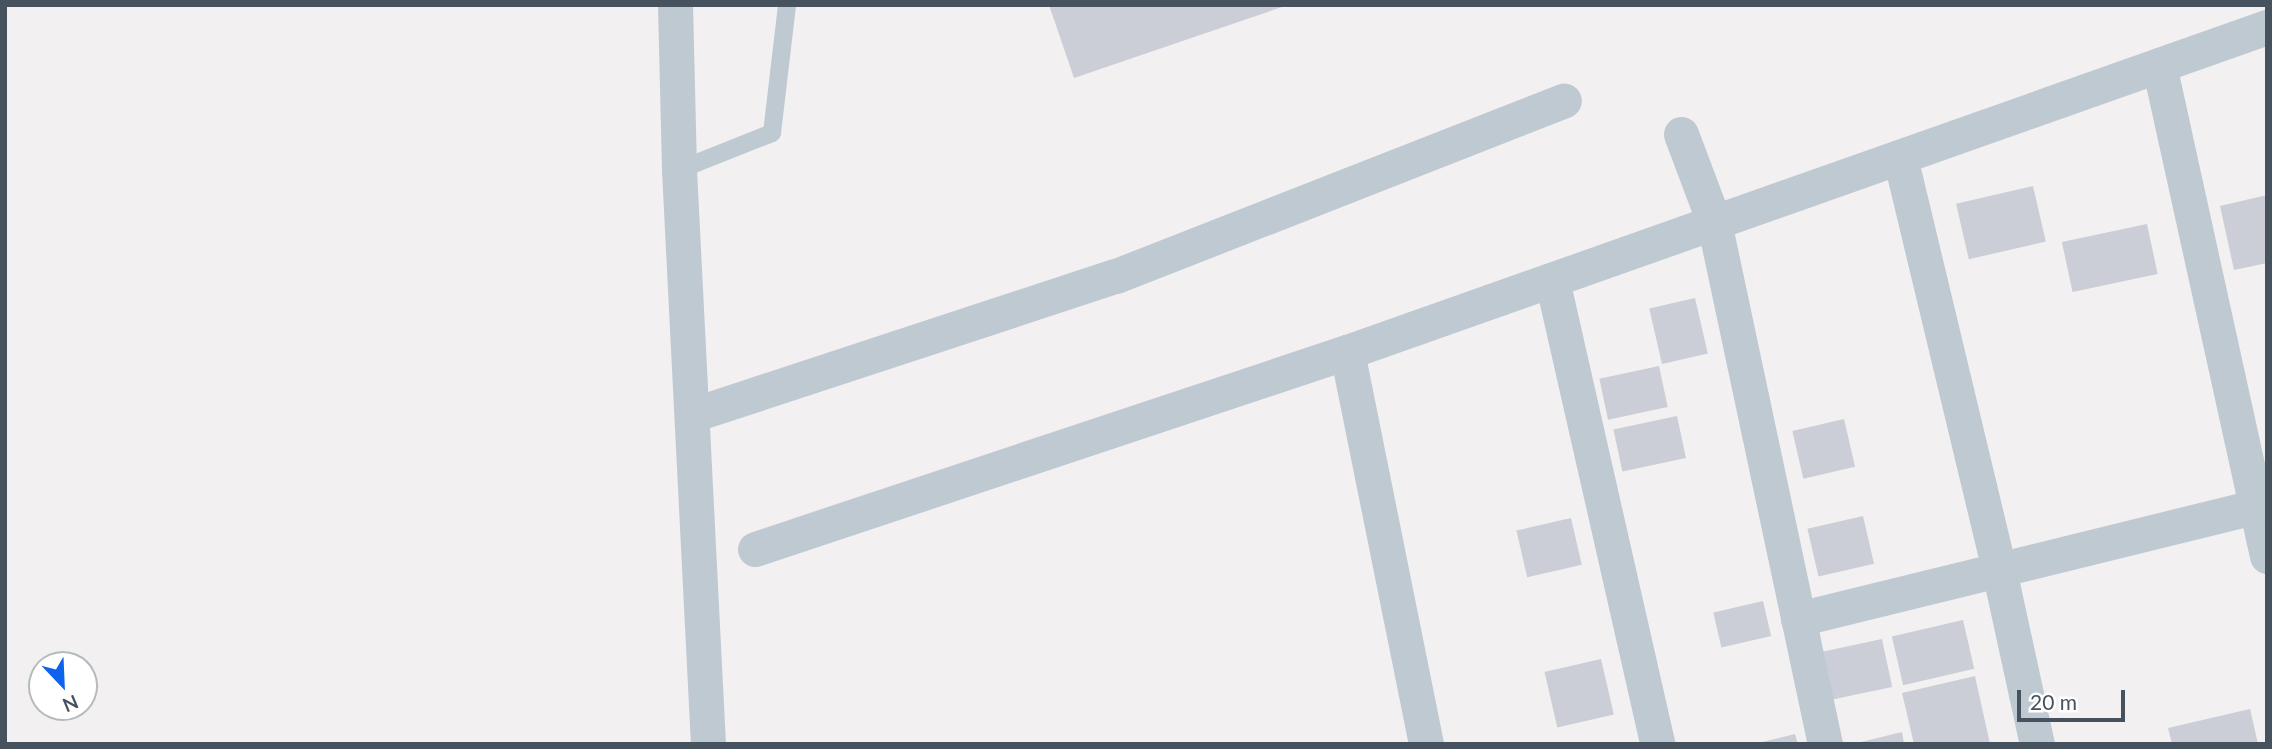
<!DOCTYPE html>
<style>
body{margin:0}
#map{position:relative;width:2272px;height:749px;overflow:hidden;background:#f2f0f0;font-family:Lato,sans-serif}
div>[style]{position:absolute}
[style*='--x']{left:calc(var(--x)*1px);top:calc(var(--y)*1px);width:calc(var(--w)*1px);rotate:calc(var(--a)*1deg)}
.building>*{inset:0;background:#cbced6;transform-origin:0 0}
.service>*{height:18px;margin:-9px;padding:0 9px;transform-origin:9px;border-radius:9px;background:#bfc9d2}
.minor>*{height:35px;margin:-17.5px;padding:0 17.5px;transform-origin:17.5px;border-radius:17.5px;background:#bfc9d2}
span{translate:-50% -50%;white-space:nowrap;text-align:center;line-height:1.15;-webkit-text-stroke:5px #fff;paint-order:stroke}
.frame{position:absolute;inset:0;border:7px solid #46525e;pointer-events:none}
.north{position:absolute;left:28px;top:651px;width:70px;height:70px;box-sizing:border-box;background:#fff;border:2px solid #b5babf;border-radius:50%;rotate:157deg;font-size:19px;font-weight:700;line-height:28px;text-align:center;color:#46525e}
.north::after{content:'';display:block;margin:auto;width:24px;height:32px;background:#0e62ee;clip-path:polygon(50% 0,100% 100%,50% 72%,0 100%)}
.scale{position:absolute;left:2017px;top:690px;width:108px;height:32px;box-sizing:border-box;border:4px solid #46525e;border-top:0;padding-left:9px;font-size:21px;line-height:24px;white-space:nowrap;color:#46525e;-webkit-text-stroke:5px #fff;paint-order:stroke}
</style>
<div id="map">
<div class="building">
<div style="clip-path:polygon(1049px 5px,1285px 5px,1285px 6px,1074px 78px)"></div>
<div style="left:2033px;top:186px;width:57px;height:79px;rotate:77deg"></div>
<div style="clip-path:polygon(2267px 195px,2267px 263px,2234px 270px,2220px 206px)"></div>
<div style="left:2147px;top:224px;width:51px;height:87px;rotate:78deg"></div>
<div style="left:1695px;top:298px;width:57px;height:47px;rotate:77deg"></div>
<div style="left:1659px;top:366px;width:42px;height:61px;rotate:78deg"></div>
<div style="left:1677px;top:416px;width:43px;height:65px;rotate:78deg"></div>
<div style="left:1844px;top:419px;width:49px;height:53px;rotate:77deg"></div>
<div style="left:1863px;top:516px;width:49px;height:57px;rotate:77deg"></div>
<div style="left:1571px;top:518px;width:48px;height:56px;rotate:77deg"></div>
<div style="left:1763px;top:601px;width:36px;height:51px;rotate:77deg"></div>
<div style="left:1963px;top:620px;width:50px;height:73px;rotate:77deg"></div>
<div style="left:1882px;top:639px;width:49px;height:61px;rotate:78deg"></div>
<div style="left:1601px;top:659px;width:57px;height:58px;rotate:77deg"></div>
<div style="clip-path:polygon(1975px 676px,1990px 744px,1914px 744px,1902px 693px)"></div>
<div style="clip-path:polygon(2250px 709px,2258px 744px,2172px 744px,2168px 728px)"></div>
<div style="clip-path:polygon(1902px 732px,1904px 744px,1858px 744px,1857px 743px)"></div>
<div style="clip-path:polygon(1795px 734px,1798px 744px,1758px 744px,1758px 743px)"></div>
</div>
<div class="service">
<div style="--x:679;--y:170;--w:100;--a:-21.7"></div>
<div style="--x:772;--y:133;--w:129;--a:-83.3"></div>
</div>
<div class="minor">
<div style="--x:675;--y:5;--w:165;--a:88.6"></div>
<div style="--x:679;--y:170;--w:575;--a:87.11"></div>
<div style="--x:2159;--y:65;--w:503;--a:77.59"></div>
<div style="--x:1681;--y:134;--w:94;--a:69.4"></div>
<div style="--x:1714;--y:222;--w:534;--a:78"></div>
<div style="--x:1900;--y:157;--w:425;--a:76.5"></div>
<div style="--x:1999;--y:570;--w:178;--a:77.7"></div>
<div style="--x:1552;--y:280;--w:476;--a:77.2"></div>
<div style="--x:1347;--y:352;--w:976;--a:-19.46"></div>
<div style="--x:692;--y:415;--w:446;--a:-18.2"></div>
<div style="--x:1116;--y:276;--w:481;--a:-21.4"></div>
<div style="--x:755;--y:549;--w:624;--a:-18.41"></div>
<div style="--x:1347;--y:352;--w:400;--a:78.6"></div>
<div style="--x:1798;--y:619;--w:483;--a:-13.8"></div>
</div>
<div class="frame"></div>
<div class="north">N</div>
<div class="scale">20 m</div>
</div>
